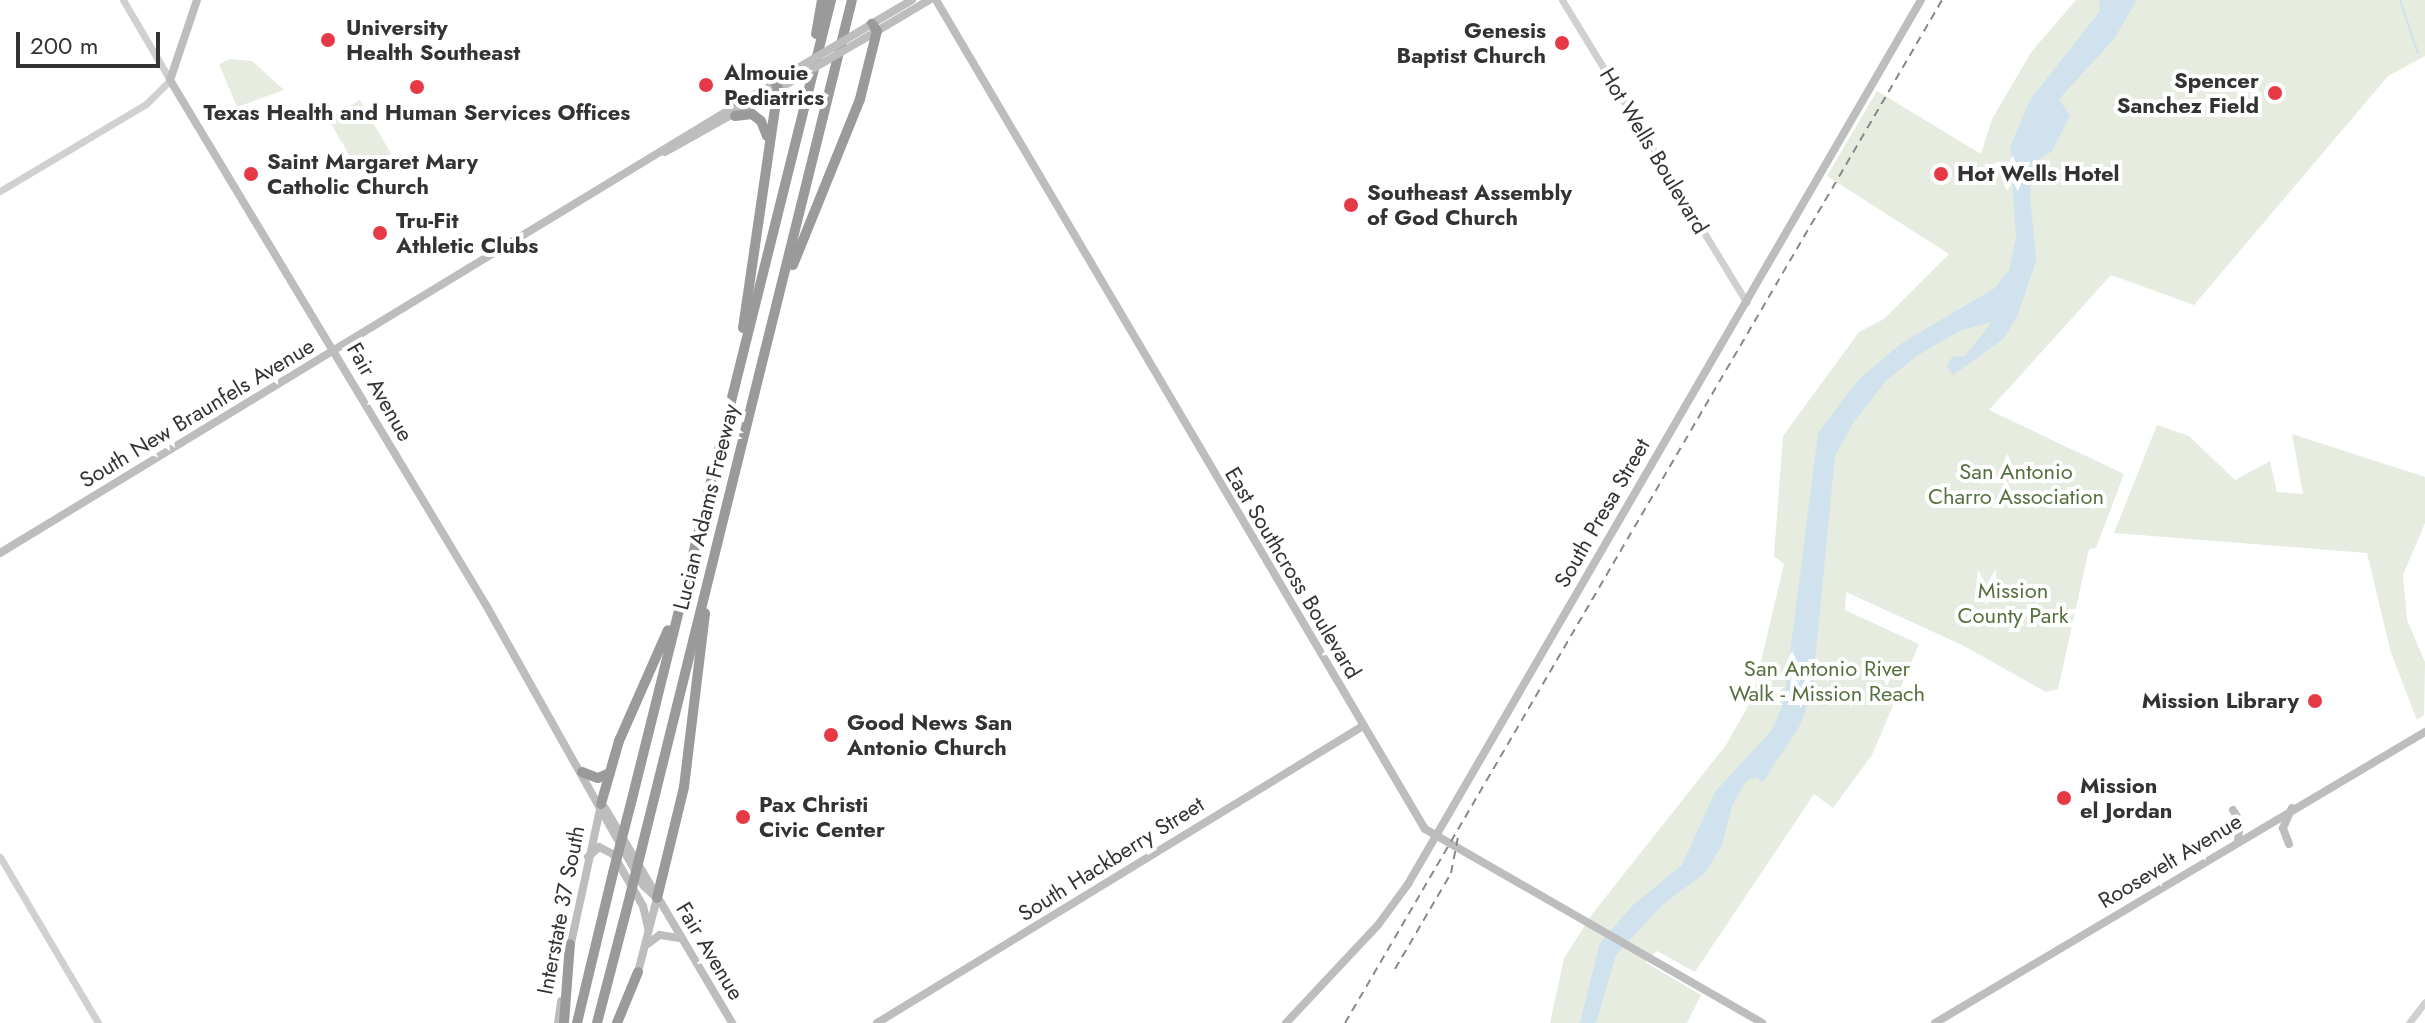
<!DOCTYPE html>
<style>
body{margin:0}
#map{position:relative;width:2425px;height:1023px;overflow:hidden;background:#fff;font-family:Jost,sans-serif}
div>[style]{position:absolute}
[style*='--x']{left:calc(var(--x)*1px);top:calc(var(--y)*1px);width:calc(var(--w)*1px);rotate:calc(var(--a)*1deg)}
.green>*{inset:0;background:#e6ecdf;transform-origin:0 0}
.water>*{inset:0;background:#cfe2ee}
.stream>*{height:2px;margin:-1px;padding:0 1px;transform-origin:1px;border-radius:1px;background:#cfe2ee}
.tertiary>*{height:7px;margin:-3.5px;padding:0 3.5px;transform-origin:3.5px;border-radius:3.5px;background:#d0d0d0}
.secondary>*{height:8px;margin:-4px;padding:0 4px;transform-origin:4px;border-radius:4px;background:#bdbdbd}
.motorway>*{height:10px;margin:-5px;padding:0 5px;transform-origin:5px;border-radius:5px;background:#9a9a9a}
.rail>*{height:2px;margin-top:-1px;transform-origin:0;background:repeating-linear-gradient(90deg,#888 0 8px,transparent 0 14px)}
.secondary-bridge>*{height:8px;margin:-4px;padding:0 4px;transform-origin:4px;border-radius:4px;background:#bdbdbd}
.motorway-bridge>*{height:10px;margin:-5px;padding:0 5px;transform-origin:5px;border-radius:5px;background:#9a9a9a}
.dots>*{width:22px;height:22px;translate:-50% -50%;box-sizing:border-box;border:4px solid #fff;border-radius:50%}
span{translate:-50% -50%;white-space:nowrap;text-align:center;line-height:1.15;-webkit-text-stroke:8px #fff;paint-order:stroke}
.poi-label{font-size:22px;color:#333;font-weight:700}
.left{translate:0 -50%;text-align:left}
.right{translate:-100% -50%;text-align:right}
.street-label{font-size:22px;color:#333}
.park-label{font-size:22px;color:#56703f}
.scale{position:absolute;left:16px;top:32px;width:144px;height:36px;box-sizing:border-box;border:4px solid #333;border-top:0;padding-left:10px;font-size:24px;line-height:28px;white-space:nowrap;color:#333;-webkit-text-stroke:6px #fff;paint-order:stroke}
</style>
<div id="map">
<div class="green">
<div style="clip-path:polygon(2076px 0,2425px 0,2425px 56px,2388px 76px,2194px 305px,2111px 275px,1989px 410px,2124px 474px,2096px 548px,2089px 549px,2058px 689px,2046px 692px,1962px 645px,1846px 592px,1845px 610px,1919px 644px,1872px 755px,1833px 808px,1814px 794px,1695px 972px,1657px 951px,1645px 962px,1701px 995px,1687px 1023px,1550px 1023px,1564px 958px,1593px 913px,1726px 745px,1752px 699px,1784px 564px,1774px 556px,1783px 436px,1859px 332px,1884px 319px,1949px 254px,1827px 176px,1877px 91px,1981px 154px,1992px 119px,2032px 51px)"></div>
<div style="clip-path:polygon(230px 59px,252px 61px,284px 90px,237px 107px,219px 64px)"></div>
<div style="left:360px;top:100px;width:64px;height:37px;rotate:60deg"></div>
<div style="clip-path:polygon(2157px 425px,2189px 436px,2235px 480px,2270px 461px,2277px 492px,2303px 494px,2292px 434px,2425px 477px,2425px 523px,2403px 575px,2407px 620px,2425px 662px,2424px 715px,2417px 720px,2391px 653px,2367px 553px,2114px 533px)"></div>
</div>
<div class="water">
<div style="clip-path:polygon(2099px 0,2137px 0,2114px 39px,2059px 99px,2070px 116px,2052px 151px,2034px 163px,2030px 195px,2036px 261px,2017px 317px,2003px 339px,1953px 375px,1947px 366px,1952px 357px,1965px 356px,1992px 322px,1961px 330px,1915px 357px,1886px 381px,1853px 423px,1835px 456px,1812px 692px,1800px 725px,1763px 782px,1756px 777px,1746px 781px,1732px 806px,1722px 845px,1705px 873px,1662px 905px,1616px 955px,1596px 1023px,1580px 1023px,1600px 943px,1632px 906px,1682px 865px,1715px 792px,1772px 730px,1784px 701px,1818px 433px,1859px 379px,1902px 343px,1995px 288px,2009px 270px,2016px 238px,2010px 147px,2030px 100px,2100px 11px)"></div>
</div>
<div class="stream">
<div style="--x:2400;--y:0;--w:56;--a:71.2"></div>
</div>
<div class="tertiary">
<div style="--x:1562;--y:0;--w:354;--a:58.6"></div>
<div style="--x:0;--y:191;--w:170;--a:-30.8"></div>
<div style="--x:146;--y:104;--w:34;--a:-45"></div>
<div style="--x:170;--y:80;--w:93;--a:-120.4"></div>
<div style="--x:0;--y:857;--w:193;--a:59.4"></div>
<div style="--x:2409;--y:1023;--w:26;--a:-53"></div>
</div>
<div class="secondary">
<div style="--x:197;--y:0;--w:84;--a:108.6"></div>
<div style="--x:170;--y:80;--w:613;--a:58.96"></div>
<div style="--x:486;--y:605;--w:322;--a:60.7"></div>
<div style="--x:644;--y:886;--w:18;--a:43"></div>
<div style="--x:936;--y:0;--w:962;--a:59.47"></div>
<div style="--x:1425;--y:829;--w:389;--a:29.9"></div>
<div style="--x:868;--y:26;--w:51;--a:-30.6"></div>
<div style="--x:862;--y:40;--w:78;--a:-30.8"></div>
<div style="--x:665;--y:152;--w:143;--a:-29.2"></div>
<div style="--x:0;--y:553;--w:928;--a:-31.29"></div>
<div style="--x:605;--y:808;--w:250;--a:59.4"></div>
<div style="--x:2233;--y:810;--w:13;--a:58"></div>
<div style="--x:2240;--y:821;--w:19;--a:96"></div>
<div style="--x:2289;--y:844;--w:17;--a:-111"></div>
<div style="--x:2283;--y:828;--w:22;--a:-66"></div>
<div style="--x:588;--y:857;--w:15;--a:-42"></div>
<div style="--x:599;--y:847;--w:16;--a:27"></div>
<div style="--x:613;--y:854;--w:60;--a:60"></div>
<div style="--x:643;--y:906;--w:23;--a:77"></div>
<div style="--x:646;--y:945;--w:17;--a:-36"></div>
<div style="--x:660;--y:935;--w:20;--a:9"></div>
<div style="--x:570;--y:948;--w:146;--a:-77.8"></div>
<div style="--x:637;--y:976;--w:81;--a:-75.6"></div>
<div style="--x:558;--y:1023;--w:22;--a:-82"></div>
<div style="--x:877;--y:1023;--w:570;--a:-31.43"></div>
<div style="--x:1286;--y:1023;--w:134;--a:-46.8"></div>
<div style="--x:1378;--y:925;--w:51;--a:-53.8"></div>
<div style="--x:1408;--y:884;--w:1022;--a:-59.87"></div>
<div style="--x:1935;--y:1023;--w:570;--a:-30.71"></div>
</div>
<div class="motorway">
<div style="--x:816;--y:34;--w:35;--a:-80"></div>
<div style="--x:735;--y:116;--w:17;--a:-7"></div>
<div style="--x:752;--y:114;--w:11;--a:38"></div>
<div style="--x:761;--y:121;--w:16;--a:68"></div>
<div style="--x:793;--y:265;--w:179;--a:-68"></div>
<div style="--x:860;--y:99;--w:70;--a:-76"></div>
<div style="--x:877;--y:31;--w:9;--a:-126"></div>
<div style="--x:743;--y:328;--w:242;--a:-81.7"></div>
<div style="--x:778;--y:89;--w:9;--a:-111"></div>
<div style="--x:582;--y:772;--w:17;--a:21"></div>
<div style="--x:598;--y:778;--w:13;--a:-23"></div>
<div style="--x:631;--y:803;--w:828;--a:-76.01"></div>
<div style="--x:601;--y:804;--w:66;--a:-74.1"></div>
<div style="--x:619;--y:741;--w:121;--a:-66.2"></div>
<div style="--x:646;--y:831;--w:856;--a:-76.08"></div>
<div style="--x:657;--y:898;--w:114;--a:-76.3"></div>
<div style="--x:684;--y:787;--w:175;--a:-83.1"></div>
<div style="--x:564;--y:1023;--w:79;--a:-85.7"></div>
<div style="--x:577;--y:1023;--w:154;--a:-76.5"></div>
<div style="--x:597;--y:1023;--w:131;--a:-75.4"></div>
<div style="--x:617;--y:1023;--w:55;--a:-67.6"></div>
</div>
<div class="rail">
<div style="--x:1395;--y:969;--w:111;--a:-59.7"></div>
<div style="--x:1451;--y:873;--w:37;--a:-79"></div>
<div style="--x:1345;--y:1023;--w:1184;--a:-59.73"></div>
</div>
<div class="secondary-bridge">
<div style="--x:793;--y:71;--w:84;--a:-30.8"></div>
<div style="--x:790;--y:82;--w:83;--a:-30.3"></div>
</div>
<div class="motorway-bridge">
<div style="--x:613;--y:873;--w:72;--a:-75.6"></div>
<div style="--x:630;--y:896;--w:67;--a:-76.2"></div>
</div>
<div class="dots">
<div style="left:328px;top:40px;background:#e63946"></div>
<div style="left:1562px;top:43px;background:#e63946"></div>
<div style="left:706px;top:85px;background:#e63946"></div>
<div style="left:417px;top:87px;background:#e63946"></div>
<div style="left:2275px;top:93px;background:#e63946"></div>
<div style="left:251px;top:174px;background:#e63946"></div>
<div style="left:1941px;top:174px;background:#e63946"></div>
<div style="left:1351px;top:205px;background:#e63946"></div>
<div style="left:380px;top:233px;background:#e63946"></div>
<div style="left:2315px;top:701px;background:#e63946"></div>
<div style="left:831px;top:735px;background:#e63946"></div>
<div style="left:2064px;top:798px;background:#e63946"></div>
<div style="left:743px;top:817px;background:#e63946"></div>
</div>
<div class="poi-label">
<span class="left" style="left:346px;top:40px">University<br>Health Southeast</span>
<span class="right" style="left:1546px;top:43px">Genesis<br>Baptist Church</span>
<span class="left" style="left:724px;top:85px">Almouie<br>Pediatrics</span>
<span class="right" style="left:2259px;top:93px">Spencer<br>Sanchez Field</span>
<span style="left:417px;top:113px">Texas Health and Human Services Offices</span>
<span class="left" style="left:267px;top:174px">Saint Margaret Mary<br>Catholic Church</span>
<span class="left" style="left:1957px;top:174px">Hot Wells Hotel</span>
<span class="left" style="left:1367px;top:205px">Southeast Assembly<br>of God Church</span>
<span class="left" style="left:396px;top:233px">Tru-Fit<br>Athletic Clubs</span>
<span class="right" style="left:2299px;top:701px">Mission Library</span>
<span class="left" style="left:847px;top:735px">Good News San<br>Antonio Church</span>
<span class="left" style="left:2080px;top:798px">Mission<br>el Jordan</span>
<span class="left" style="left:759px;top:817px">Pax Christi<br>Civic Center</span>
</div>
<div class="street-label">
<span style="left:1654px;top:151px;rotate:59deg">Hot Wells Boulevard</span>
<span style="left:380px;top:392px;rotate:60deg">Fair Avenue</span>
<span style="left:197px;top:413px;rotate:-31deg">South New Braunfels Avenue</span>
<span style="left:706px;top:507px;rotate:-76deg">Lucian Adams Freeway</span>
<span style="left:1602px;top:513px;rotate:-60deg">South Presa Street</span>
<span style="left:1293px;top:573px;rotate:59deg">East Southcross Boulevard</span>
<span style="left:1111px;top:859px;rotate:-32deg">South Hackberry Street</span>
<span style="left:2170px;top:861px;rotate:-31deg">Roosevelt Avenue</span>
<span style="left:561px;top:910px;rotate:-79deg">Interstate 37 South</span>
<span style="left:710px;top:951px;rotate:59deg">Fair Avenue</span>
</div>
<div class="park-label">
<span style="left:2016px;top:484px">San Antonio<br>Charro Association</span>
<span style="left:2013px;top:603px">Mission<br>County Park</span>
<span style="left:1827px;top:681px">San Antonio River<br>Walk - Mission Reach</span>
</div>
<div class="scale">200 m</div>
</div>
